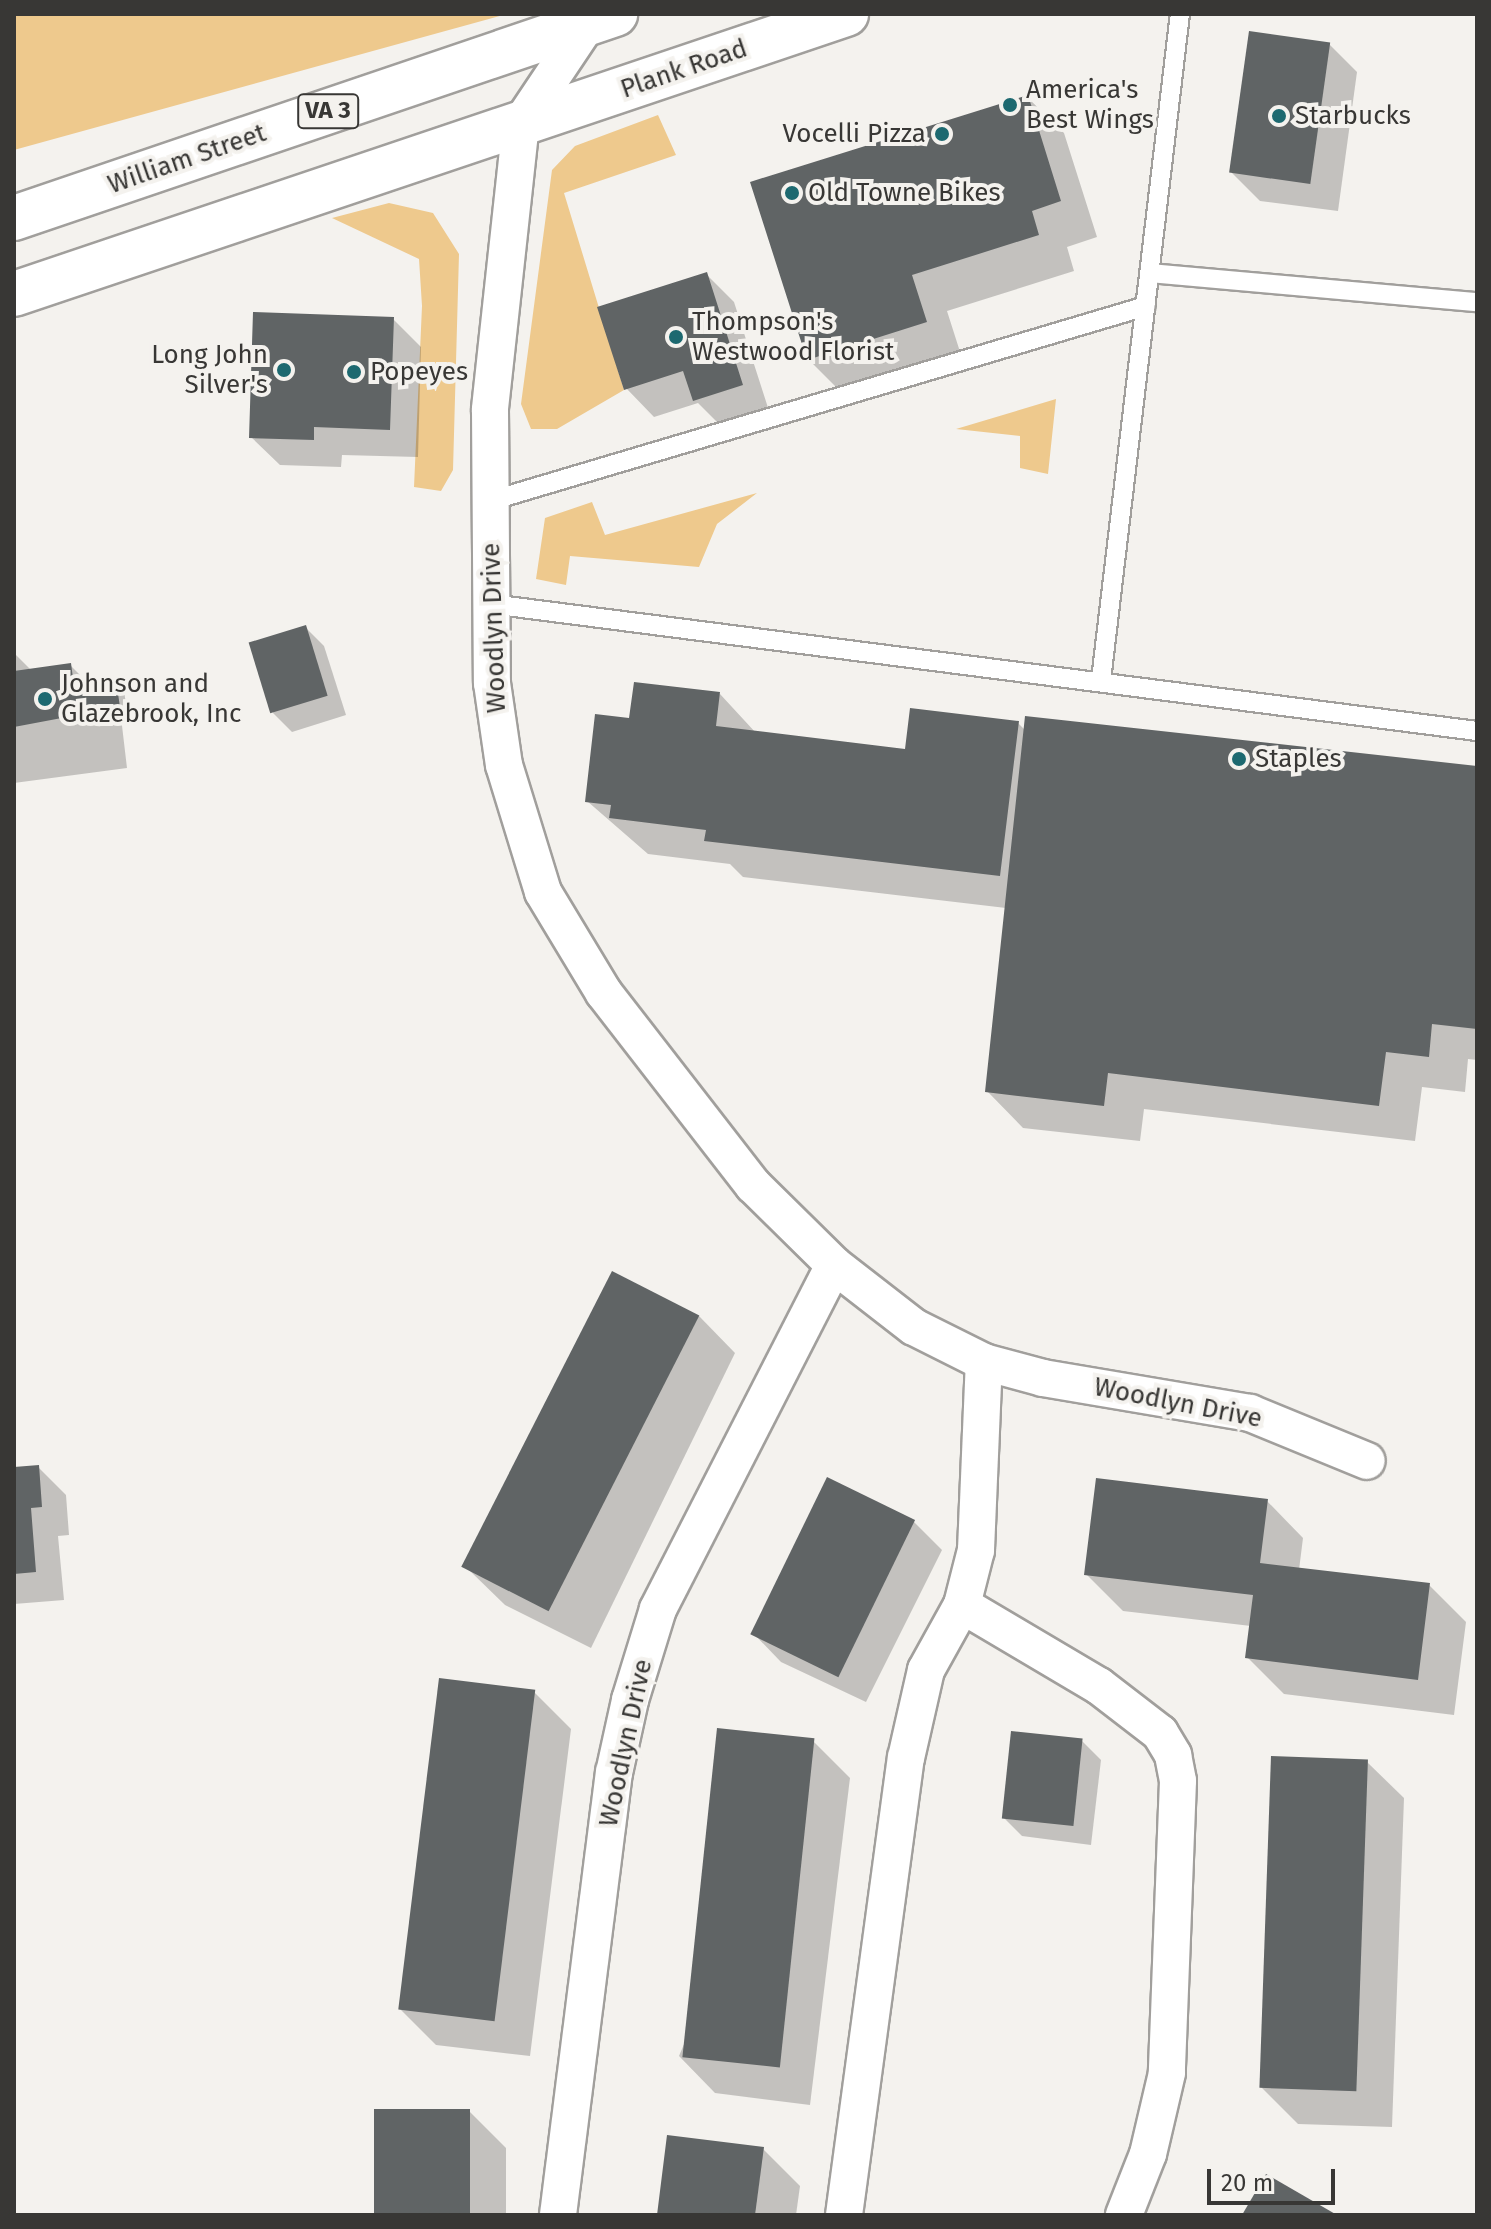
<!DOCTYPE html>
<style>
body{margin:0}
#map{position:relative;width:1491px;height:2229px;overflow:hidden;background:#f4f2ee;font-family:"Fira Sans",sans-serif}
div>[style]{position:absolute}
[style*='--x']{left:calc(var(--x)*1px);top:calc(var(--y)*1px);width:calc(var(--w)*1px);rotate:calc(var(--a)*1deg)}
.green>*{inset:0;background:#eec98d}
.shadow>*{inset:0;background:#0003}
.building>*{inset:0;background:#606465;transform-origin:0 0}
.roads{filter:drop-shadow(2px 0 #a19f9c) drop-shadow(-2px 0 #a19f9c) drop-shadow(0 2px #a19f9c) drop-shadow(0 -2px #a19f9c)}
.lane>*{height:18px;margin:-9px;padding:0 9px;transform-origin:9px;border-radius:9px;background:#fff}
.street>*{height:36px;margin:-18px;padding:0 18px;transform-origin:18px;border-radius:18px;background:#fff}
.highway>*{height:44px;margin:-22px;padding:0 22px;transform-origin:22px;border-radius:22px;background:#fff}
.dots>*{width:22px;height:22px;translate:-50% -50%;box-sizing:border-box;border:4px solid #f4f2ee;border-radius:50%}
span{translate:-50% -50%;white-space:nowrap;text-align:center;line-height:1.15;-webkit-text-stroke:8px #f4f2ee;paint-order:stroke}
.shield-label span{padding:2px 6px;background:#f4f2ee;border:2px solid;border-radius:6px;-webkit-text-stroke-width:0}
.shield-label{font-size:24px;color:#383735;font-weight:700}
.street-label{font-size:26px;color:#383735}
.poi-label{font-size:26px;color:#383735}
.left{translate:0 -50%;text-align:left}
.right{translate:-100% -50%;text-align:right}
.frame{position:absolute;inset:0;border:16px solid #383735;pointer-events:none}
.scale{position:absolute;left:1207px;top:2169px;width:128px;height:36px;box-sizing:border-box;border:4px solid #383735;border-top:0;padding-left:10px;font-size:24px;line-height:28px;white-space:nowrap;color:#383735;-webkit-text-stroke:6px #f4f2ee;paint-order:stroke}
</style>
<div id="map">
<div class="green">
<div style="clip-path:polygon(14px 14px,507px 14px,14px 150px)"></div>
<div style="clip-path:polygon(658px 115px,676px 155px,564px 193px,624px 390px,557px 429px,531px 429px,521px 404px,552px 170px,575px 146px)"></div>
<div style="clip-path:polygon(389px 203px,433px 213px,459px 254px,453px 470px,441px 491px,414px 487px,422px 306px,419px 259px,332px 218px)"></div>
<div style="clip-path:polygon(1056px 399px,1048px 474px,1020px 468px,1020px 436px,956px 429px)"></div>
<div style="clip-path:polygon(757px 493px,717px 524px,699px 567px,570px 556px,566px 585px,536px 579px,545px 518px,592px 502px,605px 535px)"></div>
</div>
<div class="shadow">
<div style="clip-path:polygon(1329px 44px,1357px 72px,1338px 211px,1260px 201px,1232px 173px)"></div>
<div style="clip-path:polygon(1027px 97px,1064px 133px,1097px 237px,1067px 247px,1074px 271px,947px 311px,962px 358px,845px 396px,808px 359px)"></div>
<div style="clip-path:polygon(706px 274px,734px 302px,770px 414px,723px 428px,698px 403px,654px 417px,626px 388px)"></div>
<div style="clip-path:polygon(393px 319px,421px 347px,418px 457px,342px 455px,341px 467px,280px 465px,251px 437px)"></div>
<div style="clip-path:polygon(305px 627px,324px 646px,346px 715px,292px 732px,273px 713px)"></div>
<div style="clip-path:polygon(14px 653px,32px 671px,71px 666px,91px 686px,115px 682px,124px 691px,128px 716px,121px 717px,127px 768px,14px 783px)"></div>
<div style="clip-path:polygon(720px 694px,756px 733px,907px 751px,1018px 723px,1025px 730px,1477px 769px,1477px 1060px,1468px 1059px,1465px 1092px,1422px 1087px,1415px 1141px,1144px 1109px,1140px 1141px,1023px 1128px,987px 1091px,1006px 908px,743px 877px,730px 864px,648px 854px,587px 801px,631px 720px)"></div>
<div style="clip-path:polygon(699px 1316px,735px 1353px,591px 1648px,505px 1605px,468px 1569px)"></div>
<div style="clip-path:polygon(38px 1467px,66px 1495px,69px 1535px,58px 1536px,64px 1600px,14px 1604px,14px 1469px)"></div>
<div style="clip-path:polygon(1267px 1501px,1303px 1538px,1299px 1570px,1429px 1585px,1466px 1622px,1454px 1715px,1284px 1694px,1248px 1658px,1251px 1626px,1123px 1611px,1086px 1574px)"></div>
<div style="clip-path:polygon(914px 1522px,942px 1550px,866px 1702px,781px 1662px,753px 1633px)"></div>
<div style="clip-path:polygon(534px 1692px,571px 1729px,530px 2056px,436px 2045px,400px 2009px)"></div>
<div style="clip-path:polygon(813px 1741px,850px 1778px,810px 2105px,715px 2093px,679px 2056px)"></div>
<div style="clip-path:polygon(1082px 1741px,1101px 1760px,1091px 1845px,1022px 1836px,1003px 1817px)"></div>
<div style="clip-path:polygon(1367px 1762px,1404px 1798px,1392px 2127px,1298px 2124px,1261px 2087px)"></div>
<div style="clip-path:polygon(469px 2111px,506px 2148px,506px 2215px,376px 2215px)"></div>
<div style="clip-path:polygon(763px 2149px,800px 2186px,796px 2215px,659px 2215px)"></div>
</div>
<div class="building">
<div style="left:1249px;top:31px;width:82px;height:143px;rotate:8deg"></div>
<div style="clip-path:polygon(1028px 95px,1061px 201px,1032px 211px,1039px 235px,912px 275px,927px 322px,807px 360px,750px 182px)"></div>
<div style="clip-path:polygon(707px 272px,743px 385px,693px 401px,683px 371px,624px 390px,597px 307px)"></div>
<div style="clip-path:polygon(253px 312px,394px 317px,390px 430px,314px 427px,314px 440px,249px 438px)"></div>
<div style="left:306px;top:625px;width:74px;height:60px;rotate:73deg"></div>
<div style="clip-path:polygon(71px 663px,74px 686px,116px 680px,120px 707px,14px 727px,14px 671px)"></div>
<div style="clip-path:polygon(634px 682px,720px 692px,716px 726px,905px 749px,910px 708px,1019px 721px,1000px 876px,704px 841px,706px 830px,609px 818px,611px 805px,585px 802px,595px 714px,629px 718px)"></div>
<div style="clip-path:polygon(1025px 716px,1477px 766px,1477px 1029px,1432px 1024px,1429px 1057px,1386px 1052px,1379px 1106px,1108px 1073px,1104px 1106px,985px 1092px)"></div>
<div style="left:612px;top:1271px;width:98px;height:332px;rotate:27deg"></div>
<div style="clip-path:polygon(39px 1465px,42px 1507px,31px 1508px,36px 1572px,14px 1574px,14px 1467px)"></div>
<div style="left:827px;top:1477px;width:98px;height:175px;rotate:26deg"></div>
<div style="clip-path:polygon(1096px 1478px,1268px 1499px,1260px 1563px,1430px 1583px,1418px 1680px,1245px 1658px,1253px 1595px,1084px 1575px)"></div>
<div style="left:439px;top:1678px;width:97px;height:334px;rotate:7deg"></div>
<div style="left:717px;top:1728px;width:98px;height:331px;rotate:6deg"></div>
<div style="left:1011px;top:1731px;width:72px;height:88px;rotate:6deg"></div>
<div style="left:1271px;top:1756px;width:97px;height:332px;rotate:2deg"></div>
<div style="left:374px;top:2109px;width:96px;height:106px"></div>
<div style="clip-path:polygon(667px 2135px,764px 2147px,755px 2215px,657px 2215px)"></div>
<div style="clip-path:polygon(1266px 2174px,1337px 2215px,1242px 2215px)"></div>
</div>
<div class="roads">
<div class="lane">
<div style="--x:1150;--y:273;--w:328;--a:5.1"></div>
<div style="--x:490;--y:501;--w:684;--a:-16.55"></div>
<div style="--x:491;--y:604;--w:994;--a:7.34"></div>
<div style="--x:1101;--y:680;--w:671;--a:-83.24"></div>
</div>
<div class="street">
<div style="--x:587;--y:14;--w:9;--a:84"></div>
<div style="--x:588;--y:23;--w:120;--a:123.8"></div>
<div style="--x:521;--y:123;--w:289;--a:96.2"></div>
<div style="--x:490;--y:410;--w:273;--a:89.6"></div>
<div style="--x:492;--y:683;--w:83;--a:81.7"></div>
<div style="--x:504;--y:765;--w:133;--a:72.9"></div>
<div style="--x:543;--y:892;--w:118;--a:58.9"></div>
<div style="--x:604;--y:993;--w:243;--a:52.2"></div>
<div style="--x:753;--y:1185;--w:114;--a:44.6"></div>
<div style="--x:834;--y:1265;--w:101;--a:37.8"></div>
<div style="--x:914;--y:1327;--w:78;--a:26.6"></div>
<div style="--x:984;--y:1362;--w:61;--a:15.2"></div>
<div style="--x:1043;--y:1378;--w:210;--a:9.6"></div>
<div style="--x:1250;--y:1413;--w:126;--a:22.3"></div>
<div style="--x:962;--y:1605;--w:159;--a:30.6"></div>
<div style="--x:1099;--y:1686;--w:77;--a:37.6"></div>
<div style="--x:1160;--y:1733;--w:26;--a:59"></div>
<div style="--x:1173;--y:1755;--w:26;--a:79"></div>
<div style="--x:1178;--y:1781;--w:292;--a:92.2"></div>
<div style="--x:1167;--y:2073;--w:83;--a:103.2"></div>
<div style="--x:1148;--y:2154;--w:66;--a:111.5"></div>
<div style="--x:558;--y:2215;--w:446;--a:-82.8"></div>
<div style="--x:614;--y:1773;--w:75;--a:-77.6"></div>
<div style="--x:630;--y:1700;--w:95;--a:-72.9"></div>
<div style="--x:658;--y:1609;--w:386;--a:-62.9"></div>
<div style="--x:844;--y:2215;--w:461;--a:-82.3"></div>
<div style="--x:906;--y:1758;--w:90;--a:-77.2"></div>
<div style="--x:926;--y:1670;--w:74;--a:-61"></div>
<div style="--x:962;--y:1605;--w:57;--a:-75.7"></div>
<div style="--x:976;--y:1550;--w:188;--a:-87.6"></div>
</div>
<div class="highway">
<div style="--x:14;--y:218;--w:635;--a:-18.75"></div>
<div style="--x:14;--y:294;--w:878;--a:-18.6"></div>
</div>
</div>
<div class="dots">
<div style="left:1010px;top:105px;background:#1d6970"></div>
<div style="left:1279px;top:116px;background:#1d6970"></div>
<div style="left:942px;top:134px;background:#1d6970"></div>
<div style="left:792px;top:193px;background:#1d6970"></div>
<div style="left:676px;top:337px;background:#1d6970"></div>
<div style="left:284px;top:370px;background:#1d6970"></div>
<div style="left:354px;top:372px;background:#1d6970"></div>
<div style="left:45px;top:699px;background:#1d6970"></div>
<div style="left:1239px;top:759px;background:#1d6970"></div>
</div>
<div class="shield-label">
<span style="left:328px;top:111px">VA 3</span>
</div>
<div class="street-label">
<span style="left:684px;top:69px;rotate:-19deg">Plank Road</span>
<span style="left:187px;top:159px;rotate:-19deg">William Street</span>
<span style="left:494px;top:628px;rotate:-92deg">Woodlyn Drive</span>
<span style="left:1178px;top:1403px;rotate:11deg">Woodlyn Drive</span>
<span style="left:626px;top:1743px;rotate:-78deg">Woodlyn Drive</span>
</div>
<div class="poi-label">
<span class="left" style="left:1026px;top:105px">America's<br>Best Wings</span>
<span class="left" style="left:1295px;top:116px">Starbucks</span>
<span class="right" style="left:926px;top:134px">Vocelli Pizza</span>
<span class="left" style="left:808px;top:193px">Old Towne Bikes</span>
<span class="left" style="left:692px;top:337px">Thompson's<br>Westwood Florist</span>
<span class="right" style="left:268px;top:370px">Long John<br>Silver's</span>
<span class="left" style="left:370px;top:372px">Popeyes</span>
<span class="left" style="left:61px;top:699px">Johnson and<br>Glazebrook, Inc</span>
<span class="left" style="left:1255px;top:759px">Staples</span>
</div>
<div class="frame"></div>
<div class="scale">20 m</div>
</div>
